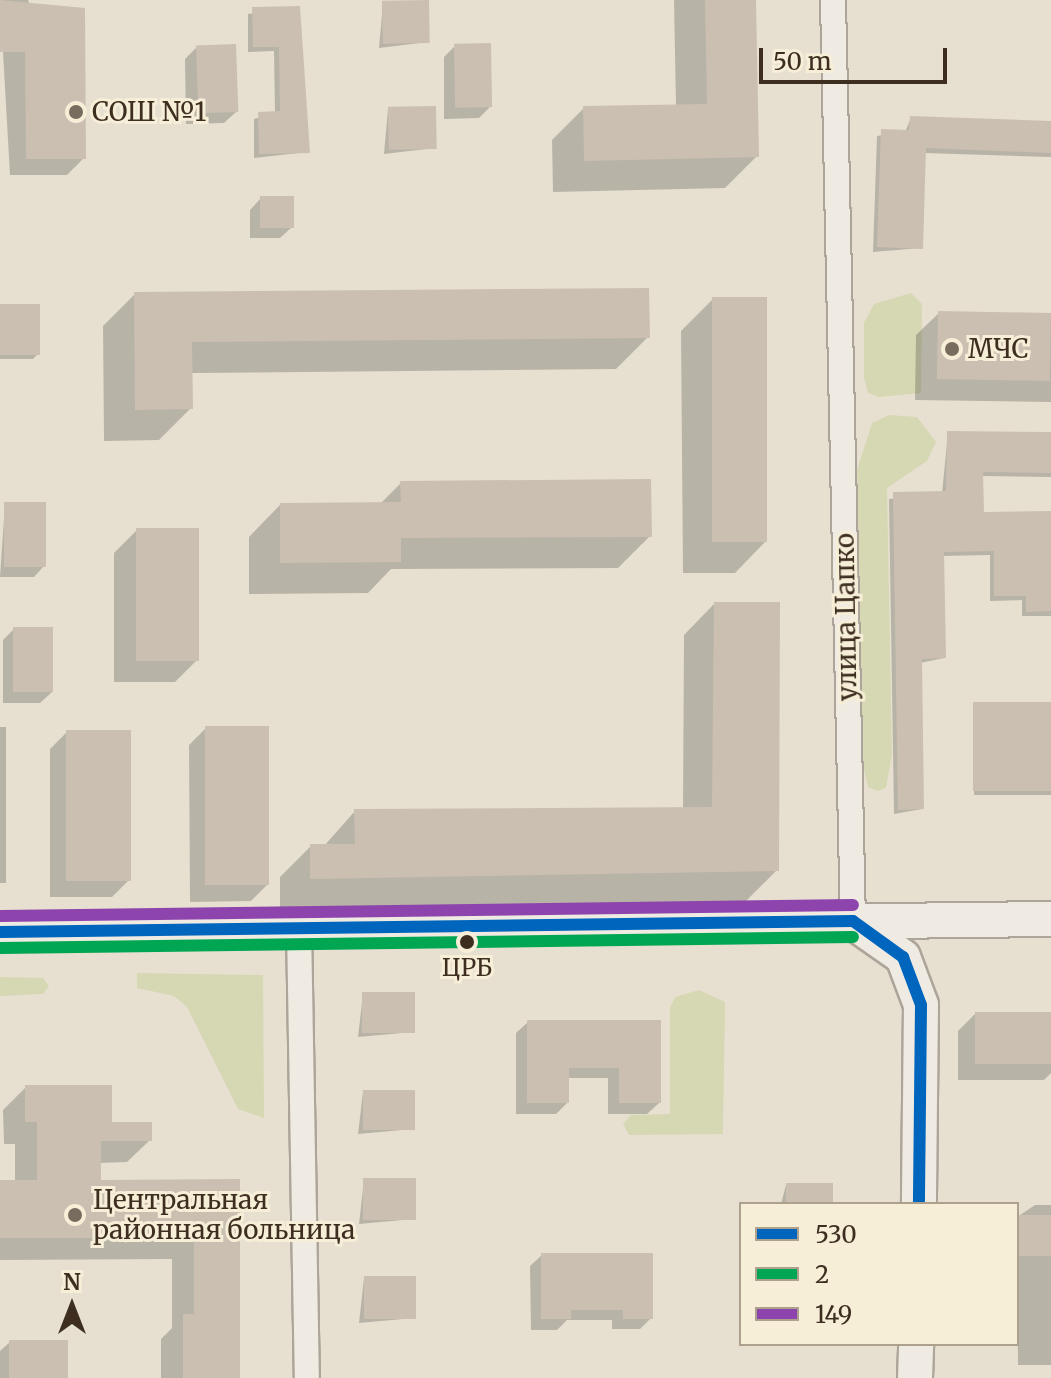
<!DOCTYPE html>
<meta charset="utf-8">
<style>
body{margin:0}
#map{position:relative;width:1051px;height:1378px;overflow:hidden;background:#e7e0d1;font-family:Merriweather,serif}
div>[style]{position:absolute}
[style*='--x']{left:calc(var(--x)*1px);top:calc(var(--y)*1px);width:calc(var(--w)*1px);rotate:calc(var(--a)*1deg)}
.green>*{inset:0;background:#d6d7b3}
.shadow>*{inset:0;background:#0003;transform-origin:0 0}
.building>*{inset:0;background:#cbbfb2;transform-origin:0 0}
.roads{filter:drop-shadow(2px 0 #ada599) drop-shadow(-2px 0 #ada599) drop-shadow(0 2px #ada599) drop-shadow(0 -2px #ada599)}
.street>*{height:24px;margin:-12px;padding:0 12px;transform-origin:12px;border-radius:12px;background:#efebe3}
.secondary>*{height:34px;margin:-17px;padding:0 17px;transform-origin:17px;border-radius:17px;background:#efebe3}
.bus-1>*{height:12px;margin:-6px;padding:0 6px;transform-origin:6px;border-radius:6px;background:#0065bd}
.bus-2>*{height:12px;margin:-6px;padding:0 6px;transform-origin:6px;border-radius:6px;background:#00a651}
.bus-3>*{height:12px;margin:-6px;padding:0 6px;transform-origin:6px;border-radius:6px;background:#8e44ad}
.dots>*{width:22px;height:22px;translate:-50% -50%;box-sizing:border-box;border:4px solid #f7eed8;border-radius:50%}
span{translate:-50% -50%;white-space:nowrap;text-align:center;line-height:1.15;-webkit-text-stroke:6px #f7eed8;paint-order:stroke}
.bus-label{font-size:24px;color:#3d2e20}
.poi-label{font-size:26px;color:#3d2e20}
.left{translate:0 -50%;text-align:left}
.street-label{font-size:26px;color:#3d2e20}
.legend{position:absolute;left:739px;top:1202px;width:280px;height:144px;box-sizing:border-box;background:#f7eed8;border:2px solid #ada18e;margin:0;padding:10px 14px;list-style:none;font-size:24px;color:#3d2e20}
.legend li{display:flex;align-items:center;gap:16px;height:40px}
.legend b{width:40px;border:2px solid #ada18e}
.north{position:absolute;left:32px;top:1266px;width:80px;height:80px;-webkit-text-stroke:6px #f7eed8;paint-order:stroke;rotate:0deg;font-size:22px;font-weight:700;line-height:32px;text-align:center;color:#3d2e20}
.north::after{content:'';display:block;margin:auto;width:28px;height:36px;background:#3d2e20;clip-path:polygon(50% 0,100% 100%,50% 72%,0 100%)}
.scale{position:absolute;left:759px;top:48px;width:188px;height:36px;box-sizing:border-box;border:4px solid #3d2e20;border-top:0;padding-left:10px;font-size:24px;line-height:28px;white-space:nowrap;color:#3d2e20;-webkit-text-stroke:6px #f7eed8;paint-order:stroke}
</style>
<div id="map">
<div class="green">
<div style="clip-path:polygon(911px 293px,922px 304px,921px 393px,879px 397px,868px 393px,864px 378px,864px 323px,874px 304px)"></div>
<div style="clip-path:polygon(889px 415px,917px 417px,936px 442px,927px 461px,887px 488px,892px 755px,886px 788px,878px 791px,868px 787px,863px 765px,857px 470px,872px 423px)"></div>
<div style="clip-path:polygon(137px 973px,263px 975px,264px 1118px,238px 1109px,187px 1007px,174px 996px,137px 988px)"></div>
<div style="clip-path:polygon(0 977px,43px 978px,49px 986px,43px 994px,0 996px)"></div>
<div style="clip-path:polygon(699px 990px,725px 1002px,723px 1134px,629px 1135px,623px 1124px,631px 1115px,670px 1114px,670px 1008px,675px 997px)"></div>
</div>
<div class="shadow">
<div style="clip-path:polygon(0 0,28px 0,84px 158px,67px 175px,10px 175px)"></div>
<div style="clip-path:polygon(674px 0,754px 0,757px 156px,725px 188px,553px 192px,552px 140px,584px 108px,676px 106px)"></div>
<div style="clip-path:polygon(383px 3px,428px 42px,379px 48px)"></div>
<div style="clip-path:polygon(298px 8px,308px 152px,254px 158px,254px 119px,275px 113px,274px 51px,248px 52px,248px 14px)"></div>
<div style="clip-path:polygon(455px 46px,490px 107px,479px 118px,444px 119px,444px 57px)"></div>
<div style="clip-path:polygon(197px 47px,236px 112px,224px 123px,186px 124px,185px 59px)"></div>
<div style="clip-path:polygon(388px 109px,435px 148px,384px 154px)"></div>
<div style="clip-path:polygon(911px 118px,1051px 123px,1051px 157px,924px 153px,921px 248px,873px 252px,877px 136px,905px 132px)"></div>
<div style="clip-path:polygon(261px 198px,292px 227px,280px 238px,250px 238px,250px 210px)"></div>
<div style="clip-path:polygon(135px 294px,648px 337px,616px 369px,191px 373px,191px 408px,159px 440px,104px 441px,103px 326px)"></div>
<div style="clip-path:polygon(713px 299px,766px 541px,735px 573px,683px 573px,681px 331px)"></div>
<div style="clip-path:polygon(0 306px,38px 354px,33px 359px,0 359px)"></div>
<div style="clip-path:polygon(939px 313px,1051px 314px,1051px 402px,915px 400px,916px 335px)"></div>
<div style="clip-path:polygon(948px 433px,1051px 434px,1051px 477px,981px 476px,982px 514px,1051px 513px,1051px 616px,1022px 616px,1022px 600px,990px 601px,990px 555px,942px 556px,944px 658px,920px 663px,922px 809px,894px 814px,889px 499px,942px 493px)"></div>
<div style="clip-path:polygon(401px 483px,650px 536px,618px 568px,391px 569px,368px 593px,249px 594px,249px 537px,280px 505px,380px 504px)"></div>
<div style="clip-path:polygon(5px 504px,45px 565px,34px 577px,0 577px)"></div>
<div style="clip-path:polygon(137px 530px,197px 660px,175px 682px,114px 682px,114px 553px)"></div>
<div style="clip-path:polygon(714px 604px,777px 870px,746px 901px,280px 909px,280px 877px,311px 846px,324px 846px,355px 811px,683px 809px,684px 635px)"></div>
<div style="clip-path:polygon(14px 629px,52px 692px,40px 703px,3px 703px,3px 640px)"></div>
<div style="left:974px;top:704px;width:77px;height:91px"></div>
<div style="left:0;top:727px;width:6px;height:156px"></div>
<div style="clip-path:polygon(206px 728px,268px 884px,251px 901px,190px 902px,189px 745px)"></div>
<div style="clip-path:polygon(67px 732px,129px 880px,112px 897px,50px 897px,50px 749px)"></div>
<div style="clip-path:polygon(363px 994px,413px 1032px,358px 1037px)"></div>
<div style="clip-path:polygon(975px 1014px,1051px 1014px,1051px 1073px,1044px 1080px,958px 1080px,958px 1031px)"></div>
<div style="clip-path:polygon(528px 1022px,659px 1022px,659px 1103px,647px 1114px,608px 1114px,608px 1078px,567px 1078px,567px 1103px,556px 1114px,516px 1114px,516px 1033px)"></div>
<div style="clip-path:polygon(26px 1087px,150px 1140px,127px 1162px,99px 1163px,99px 1182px,238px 1181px,238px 1378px,161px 1378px,161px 1339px,172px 1328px,172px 1259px,0 1260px,0 1182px,15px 1182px,15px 1144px,4px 1144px,3px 1110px)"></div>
<div style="clip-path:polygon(363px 1092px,413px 1129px,358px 1134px)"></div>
<div style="clip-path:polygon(364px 1180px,414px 1219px,359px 1224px)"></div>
<div style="clip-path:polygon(786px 1185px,831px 1204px,781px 1204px)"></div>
<div style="clip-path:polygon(1035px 1205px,1051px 1205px,1051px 1365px,1018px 1365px,1017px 1217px)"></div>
<div style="clip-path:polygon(542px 1255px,651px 1318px,640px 1329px,612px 1329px,612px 1320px,567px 1320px,557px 1330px,531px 1330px,530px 1266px)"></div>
<div style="clip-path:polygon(364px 1278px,414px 1318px,359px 1323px)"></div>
<div style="clip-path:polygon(10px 1342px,66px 1378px,0 1378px,0 1351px)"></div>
</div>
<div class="building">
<div style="clip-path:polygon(0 0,85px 8px,86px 159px,26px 159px,25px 52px,0 52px)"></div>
<div style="left:429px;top:0;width:43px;height:47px;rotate:89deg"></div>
<div style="clip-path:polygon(705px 0,756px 0,759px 157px,584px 161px,583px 106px,707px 104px)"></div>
<div style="clip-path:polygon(300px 6px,310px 153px,259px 154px,258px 112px,280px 111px,279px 47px,253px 47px,252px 7px)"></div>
<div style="left:491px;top:43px;width:64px;height:37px;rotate:89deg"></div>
<div style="left:236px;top:44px;width:68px;height:40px;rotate:88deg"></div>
<div style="left:436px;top:106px;width:43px;height:48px;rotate:89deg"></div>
<div style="clip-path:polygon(910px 116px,1051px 121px,1051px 153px,926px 148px,923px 249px,877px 247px,881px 129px,909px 130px)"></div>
<div style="left:260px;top:196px;width:34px;height:32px"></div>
<div style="clip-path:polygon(649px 288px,650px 338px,192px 342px,193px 409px,135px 410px,134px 292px)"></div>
<div style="left:712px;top:297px;width:55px;height:245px"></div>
<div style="left:0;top:304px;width:40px;height:51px"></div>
<div style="left:938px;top:311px;width:113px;height:68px;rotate:1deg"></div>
<div style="clip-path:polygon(947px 431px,1051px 432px,1051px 473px,983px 472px,984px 512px,1051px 511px,1051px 611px,1026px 612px,1026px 596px,994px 596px,994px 551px,944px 552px,946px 658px,922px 659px,924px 809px,898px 810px,893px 492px,946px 491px)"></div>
<div style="clip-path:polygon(651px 479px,652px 537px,401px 538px,401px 562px,280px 563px,280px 503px,401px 502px,400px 481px)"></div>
<div style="left:4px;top:502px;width:42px;height:65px"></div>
<div style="left:136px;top:528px;width:63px;height:133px"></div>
<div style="clip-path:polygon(714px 602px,780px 602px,779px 871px,310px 879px,310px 844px,355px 844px,354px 809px,712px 807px)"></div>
<div style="left:13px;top:627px;width:40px;height:65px"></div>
<div style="left:973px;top:702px;width:78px;height:89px"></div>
<div style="left:205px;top:726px;width:64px;height:159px"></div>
<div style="left:66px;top:730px;width:65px;height:151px"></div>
<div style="left:362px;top:992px;width:53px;height:41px"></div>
<div style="left:975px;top:1012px;width:76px;height:52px"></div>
<div style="clip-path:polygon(527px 1020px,661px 1020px,661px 1103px,619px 1103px,619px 1068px,569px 1068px,569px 1103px,527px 1103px)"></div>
<div style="clip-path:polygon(25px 1085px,112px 1085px,112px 1122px,152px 1122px,152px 1141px,101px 1141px,101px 1180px,240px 1179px,240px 1378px,183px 1378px,183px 1314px,194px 1314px,194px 1238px,0 1238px,0 1180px,37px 1180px,37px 1122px,25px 1122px)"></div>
<div style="left:363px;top:1090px;width:52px;height:40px"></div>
<div style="left:363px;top:1178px;width:53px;height:42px"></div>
<div style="left:786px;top:1183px;width:47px;height:21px"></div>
<div style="left:1017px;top:1215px;width:34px;height:41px"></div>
<div style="clip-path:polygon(541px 1253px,653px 1253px,653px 1319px,623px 1319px,623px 1310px,571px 1310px,571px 1319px,541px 1319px)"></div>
<div style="left:364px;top:1276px;width:52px;height:43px"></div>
<div style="left:9px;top:1340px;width:59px;height:38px"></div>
</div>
<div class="roads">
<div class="street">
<div style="--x:833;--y:0;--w:921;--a:88.76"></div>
<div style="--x:299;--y:928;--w:450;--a:89"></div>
</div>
<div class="secondary">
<div style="--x:853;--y:922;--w:61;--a:35"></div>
<div style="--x:903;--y:957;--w:51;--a:69.4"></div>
<div style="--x:921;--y:1005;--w:199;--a:90.6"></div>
<div style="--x:0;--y:932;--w:1051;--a:-0.71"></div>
<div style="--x:915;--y:1378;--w:34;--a:-88"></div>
</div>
</div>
<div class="bus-1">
<div style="--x:853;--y:921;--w:62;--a:35.8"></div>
<div style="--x:903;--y:957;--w:51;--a:69.4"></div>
<div style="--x:921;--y:1005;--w:199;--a:90.6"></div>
<div style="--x:0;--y:932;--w:853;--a:-0.74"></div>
</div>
<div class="bus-2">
<div style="--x:0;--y:948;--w:853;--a:-0.74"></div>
</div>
<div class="bus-3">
<div style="--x:0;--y:916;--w:853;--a:-0.74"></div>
</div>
<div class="dots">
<div style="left:76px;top:112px;background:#786c5e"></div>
<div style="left:952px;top:349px;background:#786c5e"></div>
<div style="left:467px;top:942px;background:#3d2e20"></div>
<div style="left:75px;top:1215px;background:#786c5e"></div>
</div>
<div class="bus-label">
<span style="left:467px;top:968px">ЦРБ</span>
</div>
<div class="poi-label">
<span class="left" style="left:92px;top:112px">СОШ №1</span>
<span class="left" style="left:968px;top:349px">МЧС</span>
<span class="left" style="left:93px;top:1215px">Центральная<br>районная больница</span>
</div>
<div class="street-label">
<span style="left:846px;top:617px;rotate:-91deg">улица Цапко</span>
</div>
<ul class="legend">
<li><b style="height:10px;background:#0065bd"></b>530</li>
<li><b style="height:10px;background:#00a651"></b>2</li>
<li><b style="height:10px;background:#8e44ad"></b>149</li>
</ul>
<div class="north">N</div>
<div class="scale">50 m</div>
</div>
